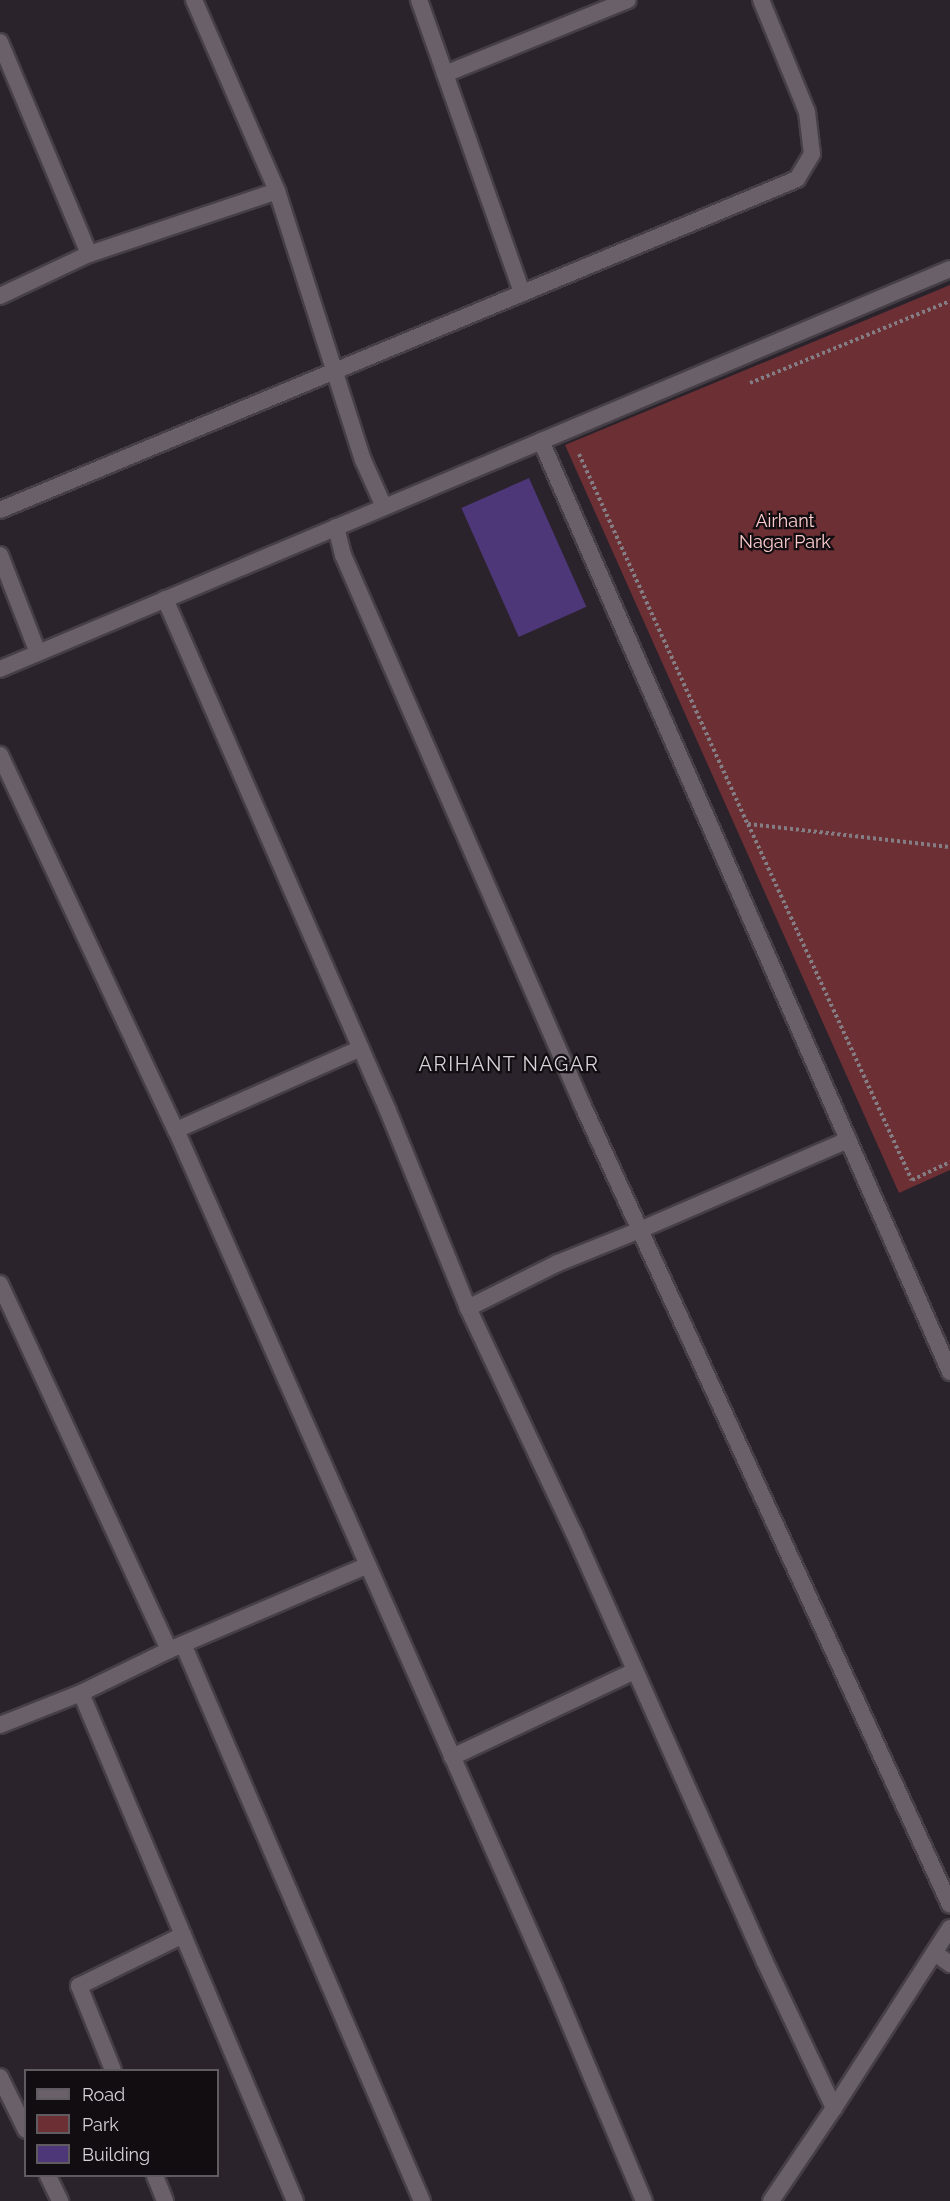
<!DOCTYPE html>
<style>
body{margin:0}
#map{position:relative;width:950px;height:2201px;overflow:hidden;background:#2a232b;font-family:Raleway,sans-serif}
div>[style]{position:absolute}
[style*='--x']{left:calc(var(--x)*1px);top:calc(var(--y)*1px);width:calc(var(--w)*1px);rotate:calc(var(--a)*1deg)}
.green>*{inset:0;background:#6b2f34}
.building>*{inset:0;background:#4e3778;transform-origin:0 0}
.path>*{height:4px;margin-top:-2px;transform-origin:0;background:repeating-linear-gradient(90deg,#847e84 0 3px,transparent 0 6px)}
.roads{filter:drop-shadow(2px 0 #463f46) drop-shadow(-2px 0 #463f46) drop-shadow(0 2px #463f46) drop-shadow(0 -2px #463f46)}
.minor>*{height:16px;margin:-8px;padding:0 8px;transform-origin:8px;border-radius:8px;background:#69606a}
span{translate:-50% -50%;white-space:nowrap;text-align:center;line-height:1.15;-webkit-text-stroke:4.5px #110d11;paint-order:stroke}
.park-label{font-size:18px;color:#fdcdce}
.neighbourhood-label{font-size:20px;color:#d6d1d6;letter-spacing:1.5px}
.legend{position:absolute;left:24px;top:2069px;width:195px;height:108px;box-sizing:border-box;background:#110d11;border:2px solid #605b60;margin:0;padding:8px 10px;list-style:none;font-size:18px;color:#d6d1d6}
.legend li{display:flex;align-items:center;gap:12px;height:30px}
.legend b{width:30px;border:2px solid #605b60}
</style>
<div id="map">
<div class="green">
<div style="clip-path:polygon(950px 285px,950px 1170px,899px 1193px,565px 445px)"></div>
</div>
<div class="building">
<div style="left:529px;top:478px;width:141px;height:74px;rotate:66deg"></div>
</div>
<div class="path">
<div style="--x:750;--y:383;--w:216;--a:-22.3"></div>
<div style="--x:579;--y:454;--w:407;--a:65.5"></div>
<div style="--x:748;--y:824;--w:203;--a:6.5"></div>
<div style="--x:748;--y:824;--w:392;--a:65.3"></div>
<div style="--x:912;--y:1180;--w:42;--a:-25.3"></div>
</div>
<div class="roads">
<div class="minor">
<div style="--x:194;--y:0;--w:208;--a:66.5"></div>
<div style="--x:277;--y:191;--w:282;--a:72.3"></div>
<div style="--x:363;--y:460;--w:51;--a:65.9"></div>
<div style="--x:419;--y:0;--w:311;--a:70.6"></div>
<div style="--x:0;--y:42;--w:230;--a:67.2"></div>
<div style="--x:445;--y:74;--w:197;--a:-22"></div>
<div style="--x:0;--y:296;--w:98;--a:-25.3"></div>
<div style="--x:89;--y:254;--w:198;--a:-18.5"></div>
<div style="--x:541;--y:441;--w:1017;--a:66.28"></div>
<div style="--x:0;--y:510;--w:863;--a:-22.55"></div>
<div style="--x:797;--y:179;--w:29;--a:-59"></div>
<div style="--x:812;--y:154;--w:42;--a:-96.8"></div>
<div style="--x:807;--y:112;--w:121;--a:-112.3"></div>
<div style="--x:336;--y:527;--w:29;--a:76"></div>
<div style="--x:343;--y:555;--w:599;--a:66.47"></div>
<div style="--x:582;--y:1104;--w:881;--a:65.32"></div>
<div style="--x:0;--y:555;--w:105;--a:68.8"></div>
<div style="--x:165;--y:599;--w:558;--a:66.46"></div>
<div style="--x:388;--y:1111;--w:213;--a:67.9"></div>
<div style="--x:468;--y:1308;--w:249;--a:64.8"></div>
<div style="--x:574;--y:1533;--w:467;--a:66"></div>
<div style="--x:764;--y:1960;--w:164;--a:64.7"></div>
<div style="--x:0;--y:669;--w:1031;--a:-22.83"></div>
<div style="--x:0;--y:755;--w:414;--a:64.9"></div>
<div style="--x:359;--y:1049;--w:200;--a:156.1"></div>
<div style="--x:176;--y:1130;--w:937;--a:66.2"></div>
<div style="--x:554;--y:1987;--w:232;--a:67.2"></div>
<div style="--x:0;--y:1284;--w:403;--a:65.2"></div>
<div style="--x:468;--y:1308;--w:101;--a:-26.6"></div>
<div style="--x:558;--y:1263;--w:88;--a:-21.9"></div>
<div style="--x:640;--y:1230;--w:227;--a:-23.4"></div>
<div style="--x:183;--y:1644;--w:606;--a:66.78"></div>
<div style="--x:81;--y:1693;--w:551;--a:67.16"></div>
<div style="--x:0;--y:1725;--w:87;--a:-21.6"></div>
<div style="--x:81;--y:1693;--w:98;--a:-26"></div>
<div style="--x:169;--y:1650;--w:216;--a:-23.1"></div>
<div style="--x:452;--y:1757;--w:202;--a:-25.2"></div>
<div style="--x:935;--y:1953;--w:19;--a:36"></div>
<div style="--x:113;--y:2070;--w:91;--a:-112"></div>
<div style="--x:79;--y:1986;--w:116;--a:-26.1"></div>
<div style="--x:0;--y:2077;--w:59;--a:63.9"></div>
<div style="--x:48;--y:2176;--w:28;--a:64"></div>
<div style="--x:155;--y:2176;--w:27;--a:68"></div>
<div style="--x:771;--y:2201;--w:112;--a:-55.9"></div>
<div style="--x:834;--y:2108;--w:214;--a:-57.2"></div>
</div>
</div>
<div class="park-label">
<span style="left:785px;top:532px">Airhant<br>Nagar Park</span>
</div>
<div class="neighbourhood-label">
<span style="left:509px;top:1064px">ARIHANT NAGAR</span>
</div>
<ul class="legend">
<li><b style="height:8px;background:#69606a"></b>Road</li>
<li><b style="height:16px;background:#6b2f34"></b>Park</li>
<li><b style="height:16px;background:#4e3778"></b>Building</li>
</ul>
</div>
